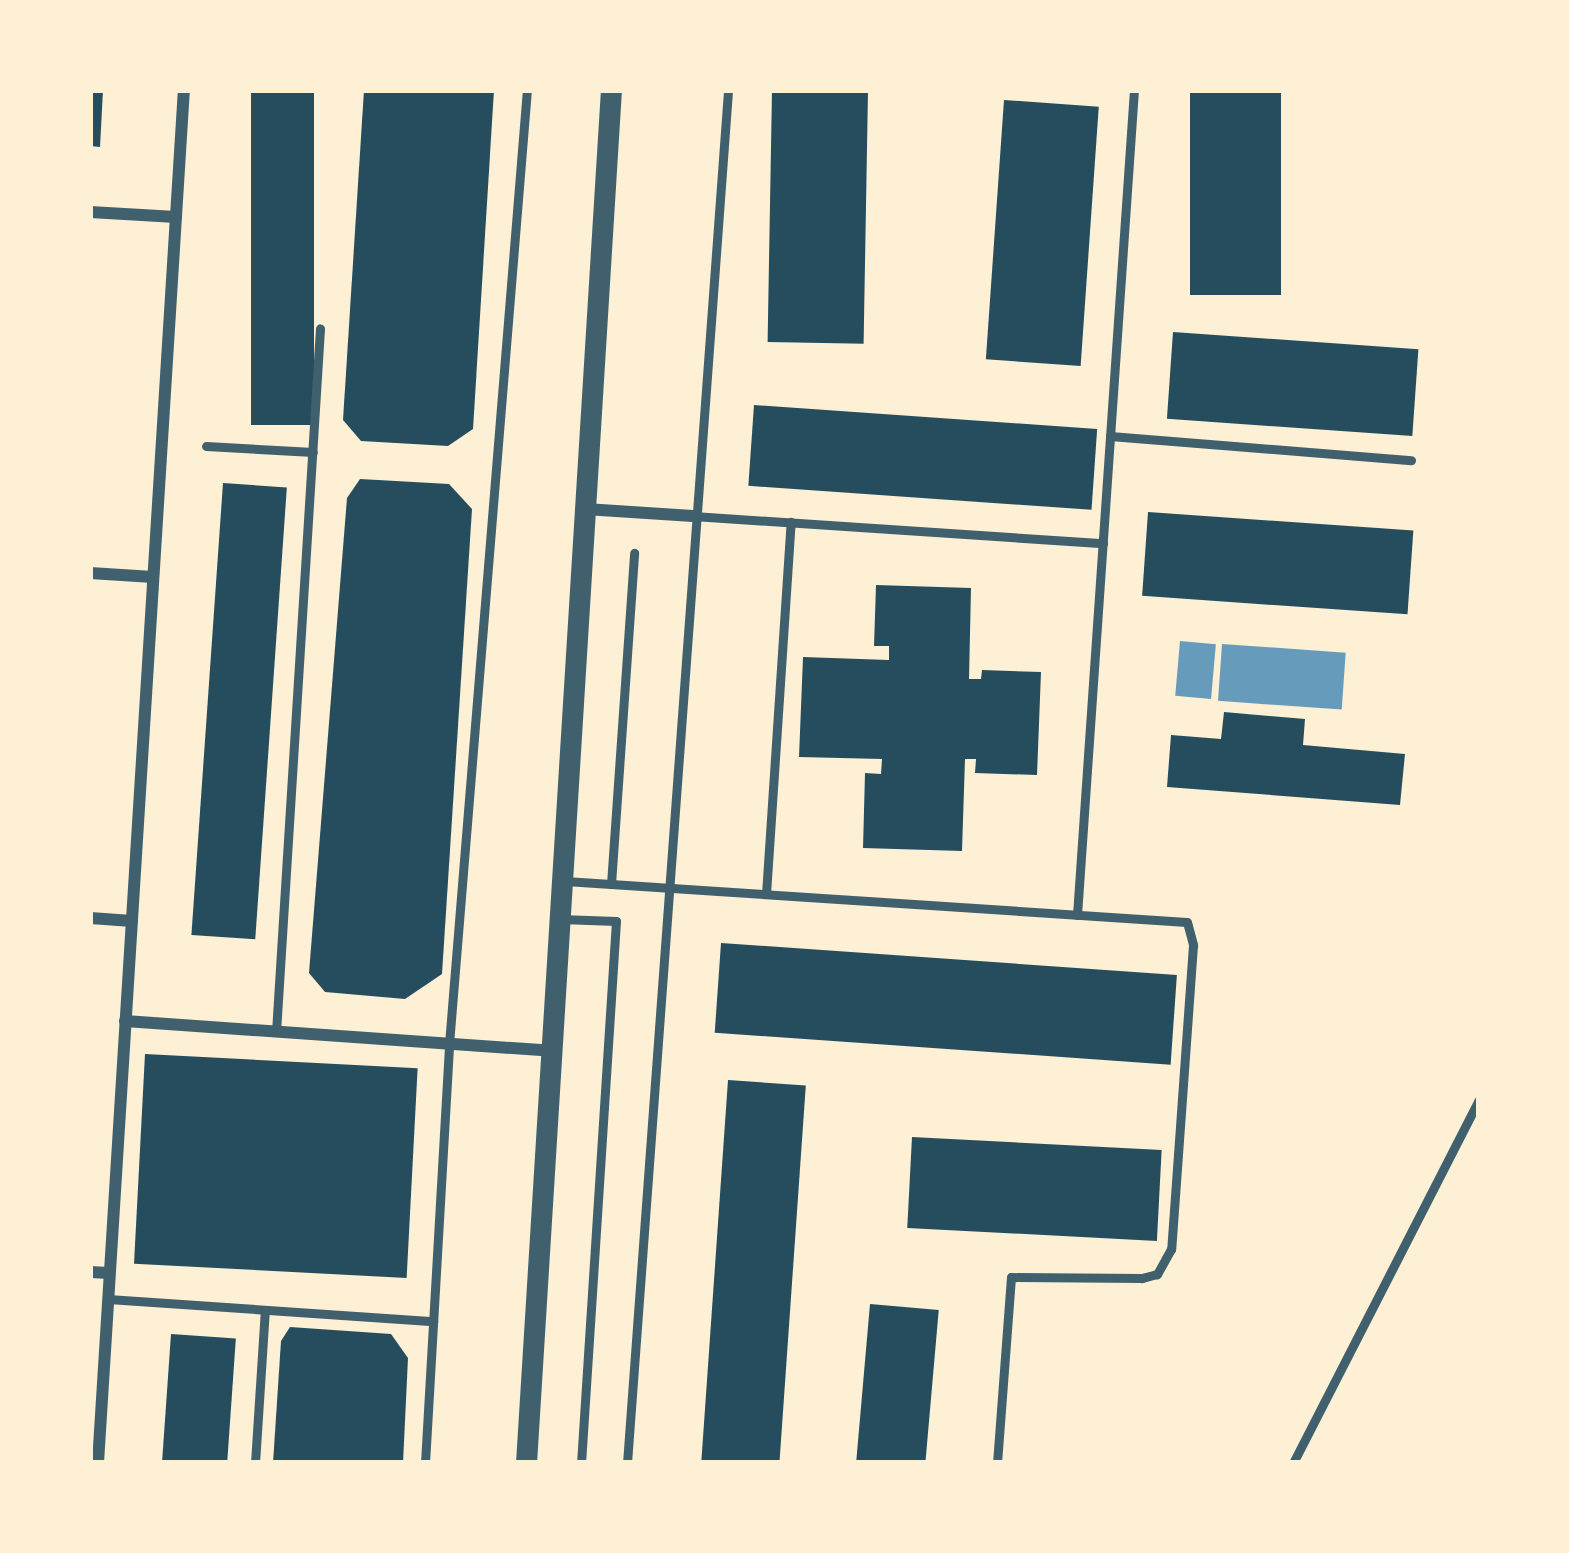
<!DOCTYPE html>
<style>
body{margin:0}
#map{position:relative;width:1569px;height:1553px;overflow:hidden;background:#fdf0d5;font-family:"Roboto Serif",serif}
div>[style]{position:absolute}
[style*='--x']{left:calc(var(--x)*1px);top:calc(var(--y)*1px);width:calc(var(--w)*1px);rotate:calc(var(--a)*1deg)}
.water>*{inset:0;background:#669bbc;transform-origin:0 0}
.building>*{inset:0;background:#264d5e;transform-origin:0 0}
.service>*{height:9px;margin:-4.5px;padding:0 4.5px;transform-origin:4.5px;border-radius:4.5px;background:#3f606c}
.minor>*{height:12px;margin:-6px;padding:0 6px;transform-origin:6px;border-radius:6px;background:#3f606c}
.tertiary>*{height:21px;margin:-10.5px;padding:0 10.5px;transform-origin:10.5px;border-radius:10.5px;background:#3f606c}
span{translate:-50% -50%;white-space:nowrap;text-align:center;line-height:1.15;-webkit-text-stroke:12px #fdf0d5;paint-order:stroke}
.frame{position:absolute;inset:0;border:93px solid #fdf0d5;pointer-events:none}
</style>
<div id="map">
<div class="water">
<div style="left:1180px;top:641px;width:36px;height:55px;rotate:5deg"></div>
<div style="left:1222px;top:644px;width:124px;height:57px;rotate:4deg"></div>
</div>
<div class="building">
<div style="clip-path:polygon(90px 90px,103px 90px,100px 147px,90px 146px)"></div>
<div style="left:251px;top:90px;width:63px;height:335px"></div>
<div style="clip-path:polygon(364px 90px,494px 90px,473px 429px,448px 446px,361px 441px,343px 420px)"></div>
<div style="left:772px;top:90px;width:96px;height:252px;rotate:1deg"></div>
<div style="left:1190px;top:90px;width:91px;height:205px"></div>
<div style="left:1004px;top:100px;width:95px;height:260px;rotate:4deg"></div>
<div style="left:1173px;top:332px;width:246px;height:87px;rotate:4deg"></div>
<div style="left:754px;top:405px;width:344px;height:81px;rotate:4deg"></div>
<div style="clip-path:polygon(360px 479px,449px 484px,472px 509px,442px 974px,405px 999px,325px 992px,309px 973px,347px 498px)"></div>
<div style="left:223px;top:483px;width:64px;height:453px;rotate:4deg"></div>
<div style="left:1148px;top:512px;width:266px;height:84px;rotate:4deg"></div>
<div style="clip-path:polygon(876px 585px,971px 588px,969px 679px,981px 679px,982px 670px,1041px 672px,1037px 775px,975px 773px,976px 759px,965px 759px,962px 851px,863px 848px,865px 773px,881px 774px,882px 759px,799px 757px,803px 657px,889px 660px,889px 646px,874px 646px)"></div>
<div style="clip-path:polygon(1224px 712px,1305px 719px,1303px 745px,1405px 754px,1400px 805px,1167px 787px,1171px 735px,1221px 739px)"></div>
<div style="left:721px;top:943px;width:457px;height:90px;rotate:4deg"></div>
<div style="left:145px;top:1054px;width:273px;height:210px;rotate:3deg"></div>
<div style="left:728px;top:1080px;width:78px;height:384px;rotate:4deg"></div>
<div style="left:912px;top:1137px;width:250px;height:91px;rotate:3deg"></div>
<div style="left:870px;top:1304px;width:69px;height:159px;rotate:5deg"></div>
<div style="clip-path:polygon(290px 1327px,391px 1334px,408px 1358px,403px 1463px,273px 1463px,281px 1341px)"></div>
<div style="left:171px;top:1334px;width:65px;height:129px;rotate:4deg"></div>
</div>
<div class="service">
<div style="--x:1110;--y:436;--w:302;--a:4.6"></div>
<div style="--x:206;--y:446;--w:107;--a:3.2"></div>
<div style="--x:693;--y:516;--w:411;--a:3.8"></div>
<div style="--x:565;--y:881;--w:623;--a:3.77"></div>
<div style="--x:1187;--y:922;--w:24;--a:75"></div>
<div style="--x:1193;--y:945;--w:305;--a:94.1"></div>
<div style="--x:1171;--y:1249;--w:29;--a:119"></div>
<div style="--x:1157;--y:1274;--w:16;--a:165"></div>
<div style="--x:1142;--y:1278;--w:131;--a:-179.6"></div>
<div style="--x:1011;--y:1277;--w:187;--a:94.3"></div>
<div style="--x:611;--y:884;--w:332;--a:-86"></div>
<div style="--x:766;--y:894;--w:373;--a:-86.2"></div>
<div style="--x:1077;--y:915;--w:827;--a:-86.05"></div>
<div style="--x:560;--y:919;--w:56;--a:2"></div>
<div style="--x:616;--y:921;--w:543;--a:93.69"></div>
<div style="--x:276;--y:1032;--w:705;--a:-86.42"></div>
<div style="--x:108;--y:1299;--w:326;--a:3.9"></div>
<div style="--x:255;--y:1463;--w:153;--a:-86.3"></div>
<div style="--x:425;--y:1463;--w:420;--a:-86.7"></div>
<div style="--x:449;--y:1044;--w:957;--a:-85.33"></div>
<div style="--x:627;--y:1463;--w:1377;--a:-85.79"></div>
<div style="--x:1293;--y:1463;--w:408;--a:-62.9"></div>
</div>
<div class="minor">
<div style="--x:90;--y:212;--w:86;--a:3.3"></div>
<div style="--x:585;--y:509;--w:108;--a:3.7"></div>
<div style="--x:90;--y:573;--w:63;--a:3.6"></div>
<div style="--x:90;--y:918;--w:42;--a:4.1"></div>
<div style="--x:125;--y:1021;--w:428;--a:4"></div>
<div style="--x:90;--y:1272;--w:19;--a:3"></div>
<div style="--x:98;--y:1463;--w:1376;--a:-86.42"></div>
</div>
<div class="tertiary">
<div style="--x:526;--y:1463;--w:1376;--a:-86.46"></div>
</div>
<div class="frame"></div>
</div>
